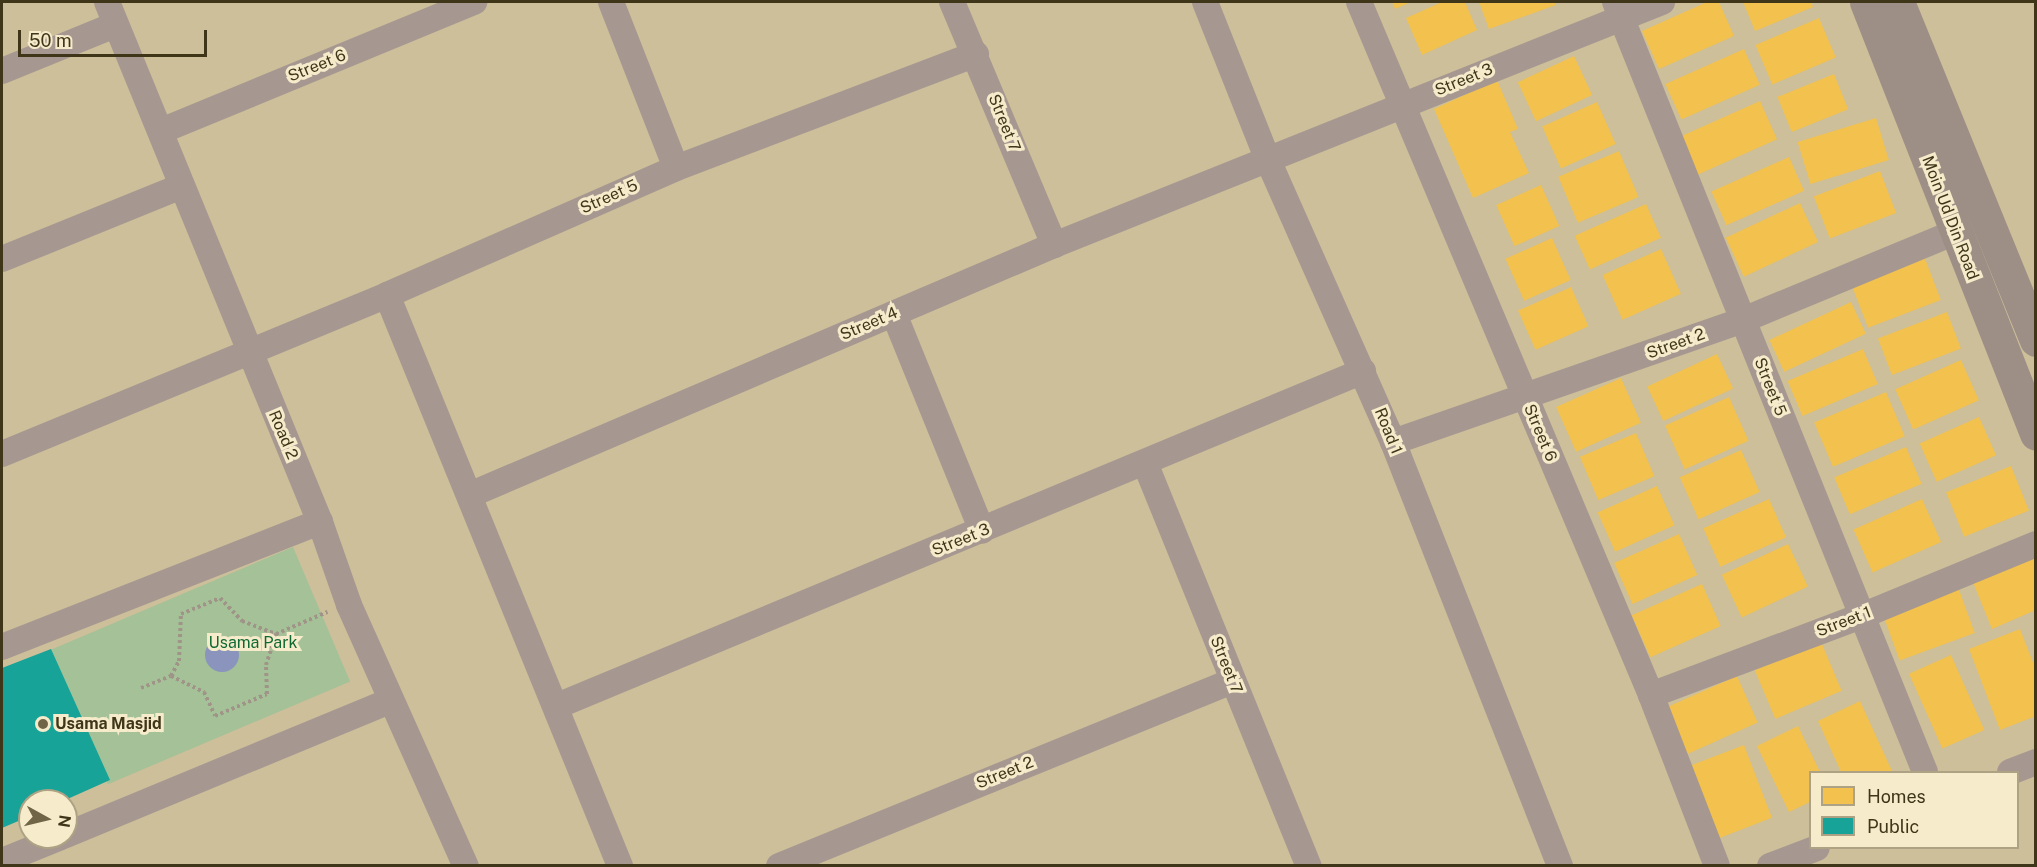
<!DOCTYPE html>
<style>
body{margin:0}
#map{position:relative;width:2037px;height:867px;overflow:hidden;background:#ccbf9a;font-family:"Public Sans",sans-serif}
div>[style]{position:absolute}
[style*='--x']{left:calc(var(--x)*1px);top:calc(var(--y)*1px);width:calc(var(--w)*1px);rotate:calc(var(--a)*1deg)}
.green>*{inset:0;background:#a4c197;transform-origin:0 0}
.water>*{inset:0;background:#8a94bd}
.round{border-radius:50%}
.homes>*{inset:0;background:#f2c14e;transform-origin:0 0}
.public>*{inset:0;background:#17a398}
.path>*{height:4px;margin-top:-2px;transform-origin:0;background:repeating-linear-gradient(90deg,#9f9487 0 3px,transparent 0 6px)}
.minor>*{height:26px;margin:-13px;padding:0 13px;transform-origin:13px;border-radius:13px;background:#a69891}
.secondary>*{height:33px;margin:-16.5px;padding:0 16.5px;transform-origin:16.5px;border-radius:16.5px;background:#9e8f86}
.dots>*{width:16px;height:16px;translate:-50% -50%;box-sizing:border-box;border:3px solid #f6ebca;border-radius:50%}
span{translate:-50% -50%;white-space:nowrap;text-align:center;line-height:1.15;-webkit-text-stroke:6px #f6ebca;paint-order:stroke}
.street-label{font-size:16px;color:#3f361a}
.park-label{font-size:16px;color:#0e6934}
.poi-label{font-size:16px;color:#3f361a;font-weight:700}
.left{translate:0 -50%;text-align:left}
.frame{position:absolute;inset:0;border:3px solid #3f361a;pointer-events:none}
.legend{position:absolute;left:1809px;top:771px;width:210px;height:78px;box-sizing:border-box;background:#f6ebca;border:2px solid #ada384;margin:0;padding:8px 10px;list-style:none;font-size:18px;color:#3f361a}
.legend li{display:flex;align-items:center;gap:12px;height:30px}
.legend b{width:30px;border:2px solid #ada384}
.north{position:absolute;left:18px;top:789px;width:60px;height:60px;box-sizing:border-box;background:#f6ebca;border:2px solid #ada384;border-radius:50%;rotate:98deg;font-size:16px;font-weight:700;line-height:24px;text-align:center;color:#3f361a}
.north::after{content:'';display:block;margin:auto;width:21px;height:27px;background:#706647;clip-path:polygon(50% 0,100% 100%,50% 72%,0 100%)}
.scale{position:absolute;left:18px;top:30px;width:189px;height:27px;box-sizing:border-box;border:3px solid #3f361a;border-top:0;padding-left:8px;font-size:18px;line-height:21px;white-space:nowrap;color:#3f361a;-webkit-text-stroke:4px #f6ebca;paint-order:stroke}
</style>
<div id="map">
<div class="green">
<div style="left:293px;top:547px;width:146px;height:263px;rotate:67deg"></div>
</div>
<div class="water">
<div class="round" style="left:205px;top:638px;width:34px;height:34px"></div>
</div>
<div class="homes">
<div style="clip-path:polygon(1392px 2px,1411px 2px,1395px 9px)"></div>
<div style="clip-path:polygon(1442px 2px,1465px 2px,1477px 30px,1422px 55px,1406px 18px)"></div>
<div style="clip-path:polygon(1479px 2px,1554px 2px,1556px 5px,1489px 29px)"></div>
<div style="clip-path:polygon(1707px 2px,1719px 2px,1734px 36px,1659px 69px,1642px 31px)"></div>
<div style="clip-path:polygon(1743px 2px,1811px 2px,1813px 7px,1755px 31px)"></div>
<div style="left:1819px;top:18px;width:43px;height:69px;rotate:67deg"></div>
<div style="left:1744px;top:49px;width:39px;height:86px;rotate:66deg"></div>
<div style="left:1574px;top:56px;width:43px;height:62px;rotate:65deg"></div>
<div style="left:1834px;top:74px;width:38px;height:61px;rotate:68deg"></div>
<div style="clip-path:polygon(1497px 80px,1518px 129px,1510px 132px,1529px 173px,1473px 198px,1434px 109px)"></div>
<div style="left:1760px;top:101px;width:42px;height:89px;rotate:66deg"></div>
<div style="left:1597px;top:102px;width:46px;height:60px;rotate:66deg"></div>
<div style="left:1876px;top:118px;width:44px;height:82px;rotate:73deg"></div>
<div style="left:1619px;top:151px;width:50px;height:66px;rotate:67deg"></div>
<div style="left:1789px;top:157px;width:37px;height:85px;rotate:66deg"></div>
<div style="left:1880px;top:171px;width:45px;height:71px;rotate:69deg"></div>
<div style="left:1541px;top:185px;width:45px;height:49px;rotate:66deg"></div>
<div style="left:1800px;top:203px;width:43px;height:82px;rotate:65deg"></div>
<div style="left:1646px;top:204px;width:37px;height:78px;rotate:66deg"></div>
<div style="left:1552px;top:238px;width:46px;height:51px;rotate:66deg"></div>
<div style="left:1661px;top:249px;width:49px;height:64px;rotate:66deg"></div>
<div style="left:1924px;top:256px;width:47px;height:78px;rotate:69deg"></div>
<div style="left:1571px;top:287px;width:43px;height:58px;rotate:66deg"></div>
<div style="left:1851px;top:302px;width:35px;height:90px;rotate:65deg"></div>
<div style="left:1947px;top:312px;width:39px;height:74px;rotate:69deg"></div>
<div style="left:1863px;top:349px;width:38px;height:82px;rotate:67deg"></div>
<div style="left:1717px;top:354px;width:38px;height:77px;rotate:65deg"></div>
<div style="left:1961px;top:360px;width:44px;height:72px;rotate:66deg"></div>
<div style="left:1621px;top:378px;width:49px;height:71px;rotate:66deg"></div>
<div style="left:1886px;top:392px;width:48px;height:78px;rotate:67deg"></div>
<div style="left:1729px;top:397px;width:48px;height:70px;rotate:66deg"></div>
<div style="left:1979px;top:417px;width:42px;height:65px;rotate:66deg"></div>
<div style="left:1636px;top:433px;width:47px;height:61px;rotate:67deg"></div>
<div style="left:1906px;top:447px;width:40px;height:78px;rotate:67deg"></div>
<div style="left:1741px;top:450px;width:46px;height:67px;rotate:66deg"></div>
<div style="left:2011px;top:466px;width:48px;height:70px;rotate:68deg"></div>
<div style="left:1657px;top:486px;width:43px;height:65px;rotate:66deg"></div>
<div style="left:1769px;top:499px;width:42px;height:72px;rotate:66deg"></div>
<div style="left:1922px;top:499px;width:47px;height:75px;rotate:66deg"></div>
<div style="left:1679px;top:534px;width:45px;height:71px;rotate:66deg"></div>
<div style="left:1788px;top:544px;width:47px;height:73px;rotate:65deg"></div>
<div style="clip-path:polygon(2036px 553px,2036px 610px,1992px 629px,1972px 580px)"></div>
<div style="left:1702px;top:584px;width:46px;height:77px;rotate:66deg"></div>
<div style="left:1958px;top:587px;width:49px;height:80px;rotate:70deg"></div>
<div style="clip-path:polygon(2020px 629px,2036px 670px,2036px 716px,2000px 730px,1969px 649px)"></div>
<div style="left:1821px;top:642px;width:53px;height:72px;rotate:67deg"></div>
<div style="left:1951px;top:655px;width:82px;height:46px;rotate:66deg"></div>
<div style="left:1737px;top:676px;width:51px;height:77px;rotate:66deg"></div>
<div style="clip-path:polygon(1860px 701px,1892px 771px,1889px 772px,1841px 772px,1818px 721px)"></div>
<div style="clip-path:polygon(1798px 726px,1820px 772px,1810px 772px,1810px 802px,1789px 812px,1757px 746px)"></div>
<div style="left:1744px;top:745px;width:78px;height:59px;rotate:69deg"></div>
</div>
<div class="public">
<div style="clip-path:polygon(51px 649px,110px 780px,63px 801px,30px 801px,30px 816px,2px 828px,2px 668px)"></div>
</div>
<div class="path">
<div style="--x:171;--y:676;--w:17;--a:-62"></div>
<div style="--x:179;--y:661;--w:47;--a:-87.6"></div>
<div style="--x:181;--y:614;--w:42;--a:-22.3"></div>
<div style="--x:220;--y:598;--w:32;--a:46"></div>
<div style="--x:242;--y:621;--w:36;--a:21"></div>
<div style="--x:141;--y:688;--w:32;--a:-22"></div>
<div style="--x:171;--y:676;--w:37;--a:26"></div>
<div style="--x:204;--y:692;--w:26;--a:65"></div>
<div style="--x:215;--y:716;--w:56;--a:-22.9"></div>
<div style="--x:267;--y:694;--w:29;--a:-92"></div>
<div style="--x:266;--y:665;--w:33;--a:-72"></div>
<div style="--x:276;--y:634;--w:56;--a:-23.3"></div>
</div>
<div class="minor">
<div style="--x:107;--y:2;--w:562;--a:67.73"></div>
<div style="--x:320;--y:522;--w:88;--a:70.7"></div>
<div style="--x:349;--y:605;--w:286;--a:65.9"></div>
<div style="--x:611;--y:2;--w:178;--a:68.6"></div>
<div style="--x:952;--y:2;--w:264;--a:67.2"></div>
<div style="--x:1205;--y:2;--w:170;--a:68.3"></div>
<div style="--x:1268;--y:160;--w:308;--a:66.1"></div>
<div style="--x:1393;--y:442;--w:456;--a:68.5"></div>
<div style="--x:1359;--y:2;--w:752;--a:67.15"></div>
<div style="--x:1651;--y:695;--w:183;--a:68.9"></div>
<div style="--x:1615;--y:2;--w:830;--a:68.07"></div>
<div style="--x:2;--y:71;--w:122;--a:-22.2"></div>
<div style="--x:161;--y:131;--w:339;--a:-22.4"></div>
<div style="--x:2;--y:259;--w:194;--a:-22.1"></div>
<div style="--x:387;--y:295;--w:617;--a:67.8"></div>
<div style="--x:894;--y:314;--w:234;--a:67.9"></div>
<div style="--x:1393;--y:442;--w:371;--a:-19.2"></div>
<div style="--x:1743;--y:320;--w:230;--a:-22.5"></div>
<div style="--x:2;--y:454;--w:417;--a:-22.4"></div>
<div style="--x:387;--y:295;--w:316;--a:-23.7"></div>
<div style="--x:676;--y:168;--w:321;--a:-20.8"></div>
<div style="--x:1145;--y:463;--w:435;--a:67.9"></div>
<div style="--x:472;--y:494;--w:633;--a:-23.16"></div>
<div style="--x:1054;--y:245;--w:655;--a:-21.79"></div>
<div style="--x:2;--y:647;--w:342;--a:-21.5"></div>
<div style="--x:1651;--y:695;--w:228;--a:-20.6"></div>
<div style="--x:1864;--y:615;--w:186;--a:-22.4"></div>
<div style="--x:557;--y:706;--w:873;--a:-22.57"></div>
<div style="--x:2010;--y:772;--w:28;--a:-21"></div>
<div style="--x:66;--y:835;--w:351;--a:-22.5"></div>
<div style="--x:2;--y:861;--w:64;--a:-22.1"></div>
<div style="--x:779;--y:866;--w:489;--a:-22.2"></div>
<div style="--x:1770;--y:866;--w:50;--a:-21"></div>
</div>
<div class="secondary">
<div style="--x:1866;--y:2;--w:464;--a:68.5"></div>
<div style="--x:1898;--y:2;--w:365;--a:67.8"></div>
</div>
<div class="dots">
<div style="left:43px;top:724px;background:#706647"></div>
</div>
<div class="street-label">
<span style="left:317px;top:66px;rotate:-22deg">Street 6</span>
<span style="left:1464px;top:80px;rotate:-22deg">Street 3</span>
<span style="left:1004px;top:123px;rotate:68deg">Street 7</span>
<span style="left:609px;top:197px;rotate:-24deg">Street 5</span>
<span style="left:1950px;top:218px;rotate:69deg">Moin Ud Din Road</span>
<span style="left:869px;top:324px;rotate:-23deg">Street 4</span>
<span style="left:1676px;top:344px;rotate:-20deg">Street 2</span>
<span style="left:1770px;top:387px;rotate:68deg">Street 5</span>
<span style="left:1388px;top:431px;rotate:68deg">Road 1</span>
<span style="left:1540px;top:433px;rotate:67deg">Street 6</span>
<span style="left:283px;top:435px;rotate:67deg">Road 2</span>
<span style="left:961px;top:540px;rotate:-22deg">Street 3</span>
<span style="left:1844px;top:622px;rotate:-21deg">Street 1</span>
<span style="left:1226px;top:665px;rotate:68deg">Street 7</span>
<span style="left:1005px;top:773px;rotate:-22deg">Street 2</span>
</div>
<div class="park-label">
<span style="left:253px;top:643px">Usama Park</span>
</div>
<div class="poi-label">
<span class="left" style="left:55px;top:724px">Usama Masjid</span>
</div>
<div class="frame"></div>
<ul class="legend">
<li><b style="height:16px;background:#f2c14e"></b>Homes</li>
<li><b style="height:16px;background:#17a398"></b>Public</li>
</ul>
<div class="north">N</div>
<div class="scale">50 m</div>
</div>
